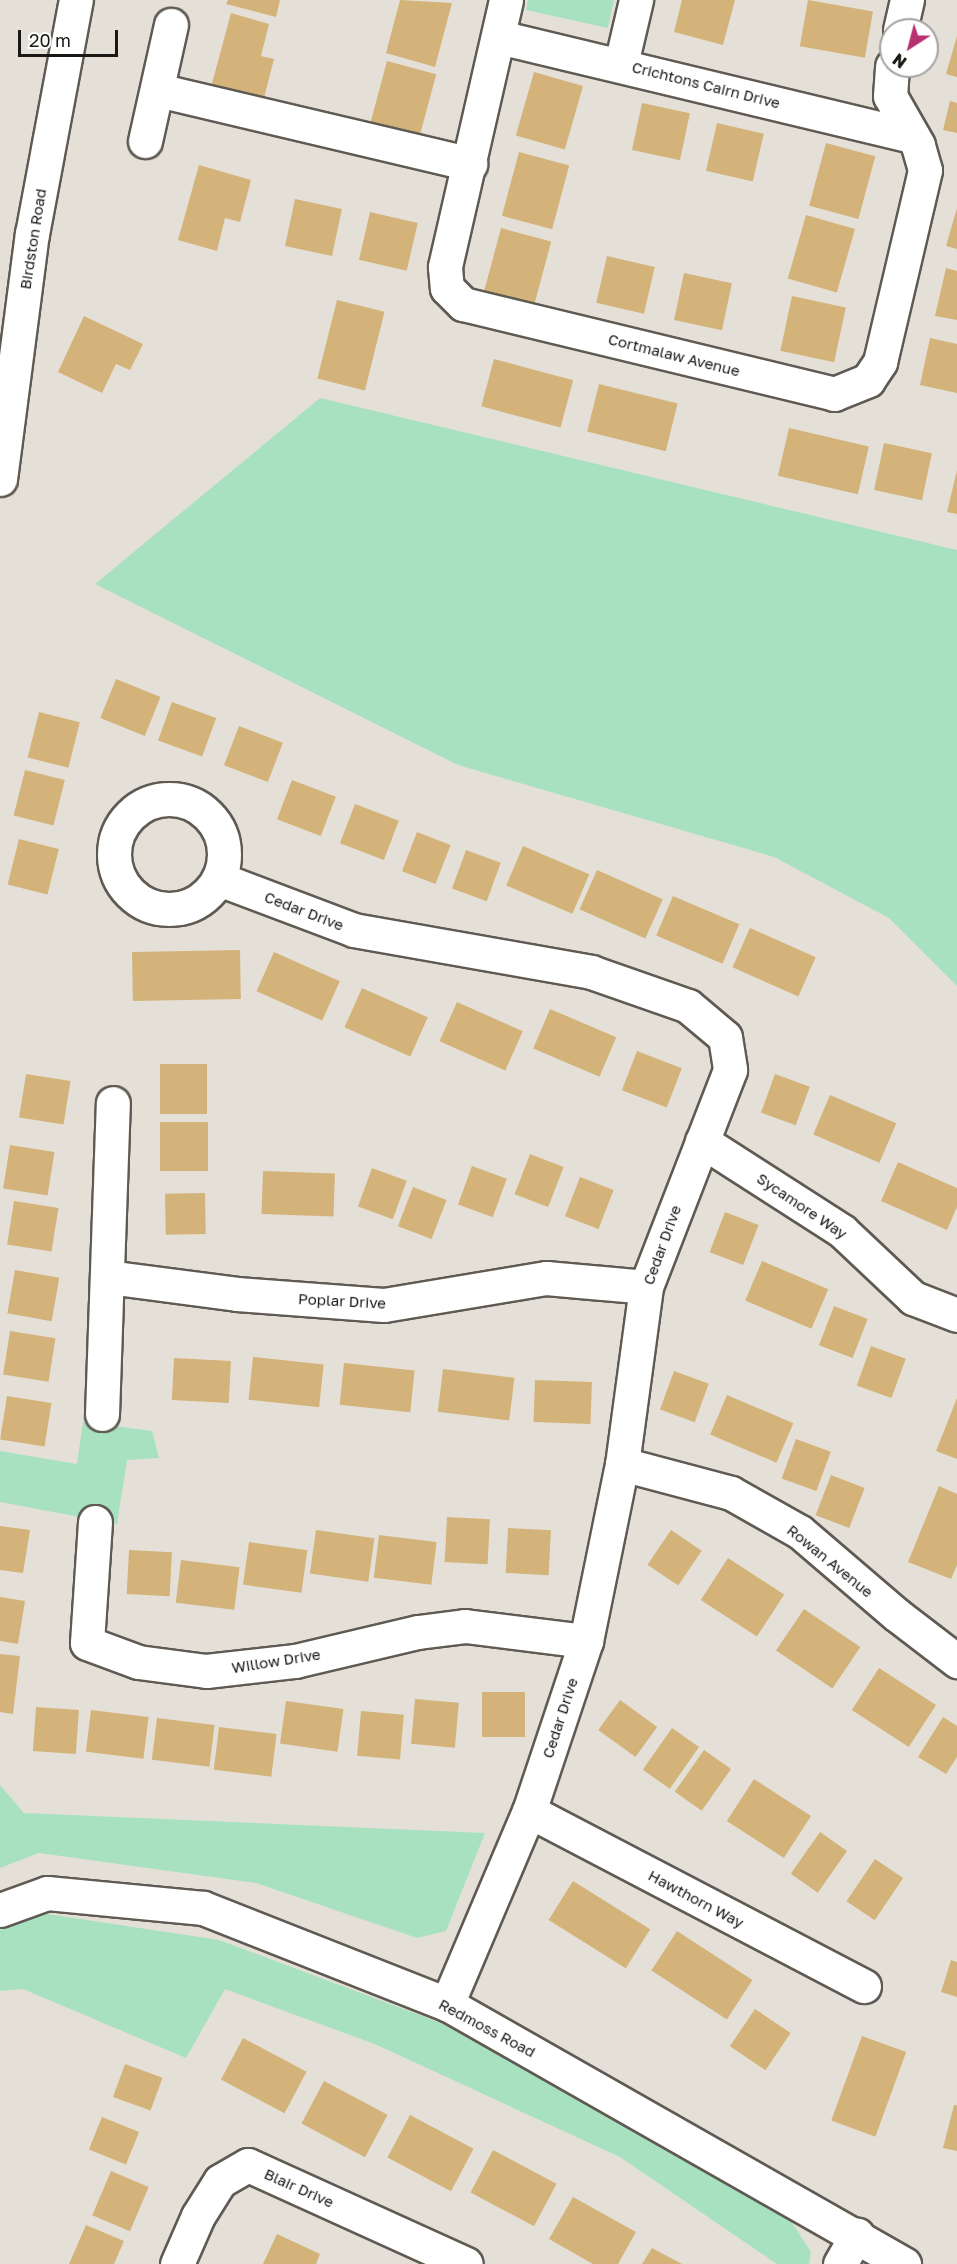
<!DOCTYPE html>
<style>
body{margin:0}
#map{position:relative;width:957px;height:2264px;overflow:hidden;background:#e5e0d7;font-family:"Golos Text",sans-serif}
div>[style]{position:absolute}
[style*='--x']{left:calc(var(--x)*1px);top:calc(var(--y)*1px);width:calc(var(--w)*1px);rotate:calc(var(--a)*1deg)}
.green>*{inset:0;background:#a8e1bf}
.building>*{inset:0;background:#d3b37a;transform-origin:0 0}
.roads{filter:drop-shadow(2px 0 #5f5a52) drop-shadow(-2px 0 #5f5a52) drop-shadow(0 2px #5f5a52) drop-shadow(0 -2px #5f5a52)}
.minor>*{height:33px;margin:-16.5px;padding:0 16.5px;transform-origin:16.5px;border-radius:16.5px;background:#fff}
.minor>.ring{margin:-16.5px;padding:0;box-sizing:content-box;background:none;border:33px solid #fff;border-radius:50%}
.major>*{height:33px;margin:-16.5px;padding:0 16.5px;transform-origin:16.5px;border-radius:16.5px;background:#fff}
span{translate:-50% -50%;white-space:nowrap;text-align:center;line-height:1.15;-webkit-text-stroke:4.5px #fff;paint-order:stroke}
.street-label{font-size:15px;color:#1a1814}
.north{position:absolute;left:879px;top:18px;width:60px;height:60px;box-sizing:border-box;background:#fff;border:2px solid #a3a3a1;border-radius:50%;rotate:216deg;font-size:16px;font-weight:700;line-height:24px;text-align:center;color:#1a1814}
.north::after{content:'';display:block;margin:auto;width:21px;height:27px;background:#b63072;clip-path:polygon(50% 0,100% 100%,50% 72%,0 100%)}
.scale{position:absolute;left:18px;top:30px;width:100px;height:27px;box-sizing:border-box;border:3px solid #1a1814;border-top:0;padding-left:8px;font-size:18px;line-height:21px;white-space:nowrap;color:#1a1814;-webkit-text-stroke:4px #fff;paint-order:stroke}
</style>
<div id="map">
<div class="green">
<div style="clip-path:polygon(528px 0,614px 0,608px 28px,526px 10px)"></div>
<div style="clip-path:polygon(320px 398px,957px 550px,957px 986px,889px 918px,774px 857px,458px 765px,95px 584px)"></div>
<div style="clip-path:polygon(83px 1422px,152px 1431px,159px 1458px,127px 1460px,117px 1524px,0 1502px,0 1451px,77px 1464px)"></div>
<div style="clip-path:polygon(0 1785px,24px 1813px,485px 1833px,446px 1931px,417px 1938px,256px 1883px,39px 1853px,0 1868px)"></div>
<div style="clip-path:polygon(41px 1913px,219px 1940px,497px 2044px,791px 2221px,811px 2252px,809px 2264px,777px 2264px,620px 2157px,377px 2045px,225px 1989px,186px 2058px,23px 1989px,0 1991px,0 1930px)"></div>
</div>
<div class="building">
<div style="clip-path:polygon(228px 0,280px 0,276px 17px,226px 4px)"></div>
<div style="clip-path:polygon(400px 0,452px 3px,435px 67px,386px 53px)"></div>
<div style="clip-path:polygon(682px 0,735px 0,723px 45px,674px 32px)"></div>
<div style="left:808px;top:0;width:66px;height:47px;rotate:10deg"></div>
<div style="clip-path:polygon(231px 13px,269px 24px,261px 56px,274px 59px,263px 102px,211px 87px)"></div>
<div style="clip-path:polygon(957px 36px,957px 77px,946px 74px)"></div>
<div style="left:387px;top:61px;width:51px;height:66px;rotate:15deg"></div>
<div style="left:534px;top:72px;width:51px;height:66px;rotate:16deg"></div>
<div style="clip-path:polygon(950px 101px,957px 103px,957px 133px,943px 130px)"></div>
<div style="left:642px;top:103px;width:49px;height:48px;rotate:12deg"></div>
<div style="left:717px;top:123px;width:48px;height:49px;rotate:13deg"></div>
<div style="left:826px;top:143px;width:51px;height:65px;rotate:15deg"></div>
<div style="left:519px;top:152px;width:52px;height:66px;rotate:15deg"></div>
<div style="clip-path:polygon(199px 165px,251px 180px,240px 222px,225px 218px,217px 251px,178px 240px)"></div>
<div style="left:295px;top:199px;width:48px;height:48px;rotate:12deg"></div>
<div style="clip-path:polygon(957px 208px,957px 249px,946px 246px)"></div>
<div style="left:370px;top:212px;width:49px;height:49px;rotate:13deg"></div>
<div style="left:806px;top:215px;width:51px;height:66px;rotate:16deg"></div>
<div style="left:501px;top:228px;width:52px;height:66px;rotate:15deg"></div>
<div style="left:607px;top:256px;width:49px;height:48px;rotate:13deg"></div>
<div style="clip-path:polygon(946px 268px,957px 271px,957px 320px,935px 316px)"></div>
<div style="left:684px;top:273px;width:49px;height:48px;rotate:12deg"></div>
<div style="left:792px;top:296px;width:55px;height:56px;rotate:12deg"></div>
<div style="left:337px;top:300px;width:49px;height:81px;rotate:14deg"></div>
<div style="clip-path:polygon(84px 316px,143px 344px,130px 370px,116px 364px,102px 393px,58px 372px)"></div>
<div style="clip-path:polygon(930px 338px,957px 344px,957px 393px,920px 385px)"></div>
<div style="left:494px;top:359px;width:82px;height:49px;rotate:15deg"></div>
<div style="left:599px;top:384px;width:81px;height:49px;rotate:14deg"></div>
<div style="left:789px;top:428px;width:82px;height:49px;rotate:13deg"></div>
<div style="left:884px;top:443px;width:49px;height:48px;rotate:12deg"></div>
<div style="clip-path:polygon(957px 470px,957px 514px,947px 512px)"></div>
<div style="left:116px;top:679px;width:48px;height:42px;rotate:22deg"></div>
<div style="left:172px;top:702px;width:47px;height:41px;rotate:20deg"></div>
<div style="left:39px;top:712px;width:42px;height:47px;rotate:14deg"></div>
<div style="left:239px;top:726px;width:47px;height:42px;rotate:21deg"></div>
<div style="left:25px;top:770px;width:41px;height:47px;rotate:14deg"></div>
<div style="left:292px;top:780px;width:47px;height:42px;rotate:21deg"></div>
<div style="left:355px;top:804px;width:47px;height:42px;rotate:21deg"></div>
<div style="left:417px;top:832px;width:36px;height:42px;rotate:21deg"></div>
<div style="left:19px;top:839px;width:41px;height:47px;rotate:14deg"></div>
<div style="left:523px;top:846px;width:72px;height:43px;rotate:23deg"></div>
<div style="left:466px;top:850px;width:37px;height:41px;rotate:20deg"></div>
<div style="left:597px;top:870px;width:72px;height:43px;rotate:24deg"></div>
<div style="left:673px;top:896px;width:72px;height:43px;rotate:23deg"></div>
<div style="left:750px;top:928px;width:72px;height:43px;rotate:24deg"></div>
<div style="left:240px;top:950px;width:49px;height:108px;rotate:89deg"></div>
<div style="left:274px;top:952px;width:72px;height:43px;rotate:24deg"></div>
<div style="left:362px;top:988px;width:72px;height:43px;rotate:24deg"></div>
<div style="left:457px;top:1002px;width:72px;height:43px;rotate:24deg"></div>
<div style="left:550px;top:1009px;width:72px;height:43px;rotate:23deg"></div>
<div style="left:637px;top:1051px;width:48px;height:42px;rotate:21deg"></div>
<div style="left:160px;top:1064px;width:47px;height:50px"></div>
<div style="left:26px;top:1074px;width:45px;height:44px;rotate:9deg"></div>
<div style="left:775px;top:1074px;width:37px;height:41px;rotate:20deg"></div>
<div style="left:830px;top:1095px;width:72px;height:43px;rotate:23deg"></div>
<div style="left:160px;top:1122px;width:48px;height:49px"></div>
<div style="left:10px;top:1145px;width:45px;height:44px;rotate:9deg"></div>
<div style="left:530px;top:1154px;width:36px;height:43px;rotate:21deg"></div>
<div style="clip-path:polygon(898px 1162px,957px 1188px,957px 1207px,947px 1230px,881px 1201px)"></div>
<div style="left:472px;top:1166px;width:37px;height:41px;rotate:20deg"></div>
<div style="left:372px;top:1168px;width:37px;height:41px;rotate:20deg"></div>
<div style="left:263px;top:1171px;width:72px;height:43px;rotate:2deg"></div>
<div style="left:580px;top:1177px;width:36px;height:42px;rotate:21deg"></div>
<div style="left:413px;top:1187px;width:36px;height:42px;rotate:21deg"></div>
<div style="left:205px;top:1193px;width:41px;height:40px;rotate:89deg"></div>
<div style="left:14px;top:1201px;width:45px;height:44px;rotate:9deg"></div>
<div style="left:725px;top:1212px;width:36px;height:43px;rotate:21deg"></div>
<div style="left:762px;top:1261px;width:72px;height:43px;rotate:23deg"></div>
<div style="left:15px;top:1270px;width:45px;height:44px;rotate:10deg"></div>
<div style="left:834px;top:1306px;width:36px;height:42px;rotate:21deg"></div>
<div style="left:10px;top:1331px;width:46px;height:44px;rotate:9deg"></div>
<div style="left:871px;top:1346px;width:37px;height:42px;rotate:20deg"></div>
<div style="left:253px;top:1357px;width:71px;height:43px;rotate:6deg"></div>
<div style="left:174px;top:1358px;width:57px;height:42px;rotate:3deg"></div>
<div style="left:344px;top:1363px;width:71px;height:42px;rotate:6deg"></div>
<div style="left:443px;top:1369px;width:72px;height:43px;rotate:7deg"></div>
<div style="left:674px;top:1371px;width:37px;height:41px;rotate:20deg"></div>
<div style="left:535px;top:1380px;width:57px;height:42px;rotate:2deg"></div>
<div style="left:727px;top:1395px;width:72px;height:43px;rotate:23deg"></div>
<div style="left:7px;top:1396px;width:45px;height:44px;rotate:9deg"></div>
<div style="clip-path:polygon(957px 1398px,957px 1459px,936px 1451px)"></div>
<div style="left:796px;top:1439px;width:37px;height:42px;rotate:20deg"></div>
<div style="left:831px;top:1475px;width:36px;height:43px;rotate:21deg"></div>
<div style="clip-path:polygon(939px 1486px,957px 1494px,957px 1565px,951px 1579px,908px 1562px)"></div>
<div style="left:447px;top:1517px;width:43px;height:45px;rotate:3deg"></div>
<div style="clip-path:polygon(0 1526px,30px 1530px,23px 1573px,0 1570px)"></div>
<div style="left:508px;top:1528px;width:43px;height:45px;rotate:3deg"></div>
<div style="left:316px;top:1530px;width:59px;height:44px;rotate:8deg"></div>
<div style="left:671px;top:1530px;width:37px;height:42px;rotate:34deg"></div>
<div style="left:379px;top:1535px;width:58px;height:43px;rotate:7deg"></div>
<div style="left:249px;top:1542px;width:59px;height:43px;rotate:8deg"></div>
<div style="left:129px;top:1550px;width:43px;height:44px;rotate:3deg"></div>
<div style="left:728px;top:1558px;width:67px;height:50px;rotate:33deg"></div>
<div style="left:181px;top:1560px;width:59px;height:43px;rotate:7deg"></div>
<div style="clip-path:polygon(0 1597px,25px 1601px,18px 1644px,0 1641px)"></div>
<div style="left:804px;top:1609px;width:68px;height:50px;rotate:34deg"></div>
<div style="clip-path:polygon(0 1654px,20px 1656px,13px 1714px,0 1712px)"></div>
<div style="left:879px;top:1668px;width:68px;height:50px;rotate:33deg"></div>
<div style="left:482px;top:1692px;width:43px;height:45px"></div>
<div style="left:415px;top:1699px;width:44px;height:45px;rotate:5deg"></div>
<div style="left:620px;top:1700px;width:46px;height:37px;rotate:36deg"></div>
<div style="left:286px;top:1701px;width:58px;height:43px;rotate:8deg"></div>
<div style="left:36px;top:1707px;width:43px;height:44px;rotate:4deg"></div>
<div style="left:91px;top:1710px;width:58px;height:42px;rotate:7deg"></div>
<div style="left:361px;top:1711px;width:43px;height:45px;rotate:5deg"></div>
<div style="clip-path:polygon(943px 1717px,957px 1726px,957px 1757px,946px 1774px,918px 1757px)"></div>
<div style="left:157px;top:1718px;width:58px;height:42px;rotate:7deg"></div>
<div style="left:219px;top:1727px;width:58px;height:43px;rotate:7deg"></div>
<div style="left:672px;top:1728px;width:33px;height:51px;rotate:35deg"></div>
<div style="left:704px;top:1750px;width:33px;height:51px;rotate:35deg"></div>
<div style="left:754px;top:1779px;width:68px;height:50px;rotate:33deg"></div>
<div style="left:820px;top:1832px;width:33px;height:51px;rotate:35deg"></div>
<div style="left:875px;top:1859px;width:34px;height:51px;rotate:34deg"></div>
<div style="left:573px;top:1881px;width:91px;height:46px;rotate:32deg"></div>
<div style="left:677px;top:1931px;width:90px;height:47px;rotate:33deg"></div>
<div style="clip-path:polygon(951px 1960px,957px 1962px,957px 1997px,941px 1992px)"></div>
<div style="left:755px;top:2009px;width:43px;height:45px;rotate:34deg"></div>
<div style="left:862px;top:2036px;width:47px;height:90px;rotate:20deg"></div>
<div style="left:243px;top:2038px;width:72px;height:47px;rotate:28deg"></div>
<div style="left:125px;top:2064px;width:40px;height:35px;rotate:20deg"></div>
<div style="left:324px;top:2081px;width:72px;height:48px;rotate:28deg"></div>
<div style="clip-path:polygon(954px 2105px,957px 2105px,957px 2151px,943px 2148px)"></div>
<div style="left:410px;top:2115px;width:72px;height:48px;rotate:28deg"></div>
<div style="left:102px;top:2117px;width:40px;height:35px;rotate:22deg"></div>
<div style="left:493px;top:2150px;width:72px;height:48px;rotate:28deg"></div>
<div style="left:111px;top:2171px;width:41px;height:48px;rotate:23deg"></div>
<div style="clip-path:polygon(573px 2197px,636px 2232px,618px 2264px,593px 2264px,549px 2239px)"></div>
<div style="clip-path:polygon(86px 2225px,124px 2241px,114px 2264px,69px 2264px)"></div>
<div style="clip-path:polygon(277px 2234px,320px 2254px,316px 2264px,263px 2264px)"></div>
<div style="clip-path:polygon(652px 2248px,682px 2264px,642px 2264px)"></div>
</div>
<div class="roads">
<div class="minor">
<div style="--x:506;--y:0;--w:274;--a:102.9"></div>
<div style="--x:445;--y:267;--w:21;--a:85"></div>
<div style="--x:447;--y:288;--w:23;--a:45"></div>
<div style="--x:463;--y:304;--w:382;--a:13.6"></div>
<div style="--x:834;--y:394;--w:37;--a:-22"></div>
<div style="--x:868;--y:380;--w:22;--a:-56"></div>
<div style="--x:880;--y:362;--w:197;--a:-76.8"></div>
<div style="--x:925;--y:170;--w:26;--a:-106"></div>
<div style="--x:918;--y:145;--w:56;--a:-119.7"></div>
<div style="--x:890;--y:96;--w:30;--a:-86"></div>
<div style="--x:900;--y:30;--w:31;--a:-77"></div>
<div style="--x:499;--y:37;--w:425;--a:13.5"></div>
<div style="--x:621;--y:64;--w:66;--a:-76.8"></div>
<div style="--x:158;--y:90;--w:321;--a:13.3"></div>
<div style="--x:145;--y:141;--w:119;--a:-77.4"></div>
<div class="ring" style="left:114px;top:799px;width:77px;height:77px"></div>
<div style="--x:219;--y:879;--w:144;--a:20.7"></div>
<div style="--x:354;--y:930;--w:241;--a:10"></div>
<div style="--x:591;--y:972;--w:103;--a:19.3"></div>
<div style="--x:688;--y:1006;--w:48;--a:40"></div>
<div style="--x:725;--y:1037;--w:33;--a:81"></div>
<div style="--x:730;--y:1070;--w:233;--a:111.2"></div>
<div style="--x:646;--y:1287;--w:179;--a:97.7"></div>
<div style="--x:622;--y:1464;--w:181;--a:101.5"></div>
<div style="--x:586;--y:1641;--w:179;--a:108.5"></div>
<div style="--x:529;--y:1811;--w:210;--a:113"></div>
<div style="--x:702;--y:1141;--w:166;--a:32.7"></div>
<div style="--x:842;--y:1231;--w:98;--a:43.3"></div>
<div style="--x:913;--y:1298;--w:47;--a:21.1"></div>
<div style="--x:108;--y:1277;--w:130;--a:7.5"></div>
<div style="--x:237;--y:1294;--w:147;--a:4.3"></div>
<div style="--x:384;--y:1305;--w:164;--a:-9.5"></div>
<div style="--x:546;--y:1278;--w:100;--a:5.1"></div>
<div style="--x:102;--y:1414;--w:311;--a:-88"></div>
<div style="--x:622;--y:1464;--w:113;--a:14.9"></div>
<div style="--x:731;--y:1493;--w:79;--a:29.5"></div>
<div style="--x:800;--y:1532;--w:128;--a:40.6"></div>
<div style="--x:897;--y:1615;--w:76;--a:37.5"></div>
<div style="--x:95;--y:1522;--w:121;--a:93.8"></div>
<div style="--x:87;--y:1643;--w:54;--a:20.4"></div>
<div style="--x:138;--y:1662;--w:69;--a:7.5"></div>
<div style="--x:206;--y:1671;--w:90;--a:-6.4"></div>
<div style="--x:295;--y:1661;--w:126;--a:-13.3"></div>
<div style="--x:418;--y:1632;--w:47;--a:-7.3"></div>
<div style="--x:465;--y:1626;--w:122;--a:7.1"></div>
<div style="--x:529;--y:1811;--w:378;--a:27.6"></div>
<div style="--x:0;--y:1910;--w:50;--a:-19.9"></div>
<div style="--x:47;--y:1893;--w:157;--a:5.5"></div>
<div style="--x:203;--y:1908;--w:262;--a:21.5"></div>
<div style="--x:447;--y:2004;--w:526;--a:29.64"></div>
<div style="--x:177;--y:2264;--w:52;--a:-66.4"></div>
<div style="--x:198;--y:2216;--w:41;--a:-57.8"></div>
<div style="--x:220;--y:2181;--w:32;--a:-30"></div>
<div style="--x:248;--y:2165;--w:239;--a:24.4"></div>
<div style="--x:840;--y:2264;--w:34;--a:-60"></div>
</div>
<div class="major">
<div style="--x:0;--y:479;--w:247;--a:-82.6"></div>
<div style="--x:32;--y:234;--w:238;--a:-79.4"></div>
</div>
</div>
<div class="street-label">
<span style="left:706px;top:85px;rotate:14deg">Crichtons Cairn Drive</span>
<span style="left:33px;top:239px;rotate:-81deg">Birdston Road</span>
<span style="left:674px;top:355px;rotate:14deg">Cortmalaw Avenue</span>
<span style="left:304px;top:911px;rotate:21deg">Cedar Drive</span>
<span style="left:802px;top:1206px;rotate:34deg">Sycamore Way</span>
<span style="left:662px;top:1245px;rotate:-70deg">Cedar Drive</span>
<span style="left:342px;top:1301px;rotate:3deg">Poplar Drive</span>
<span style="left:830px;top:1561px;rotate:39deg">Rowan Avenue</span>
<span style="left:276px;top:1661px;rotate:-9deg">Willow Drive</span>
<span style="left:560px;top:1718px;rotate:-72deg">Cedar Drive</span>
<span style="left:696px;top:1899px;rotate:28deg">Hawthorn Way</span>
<span style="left:487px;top:2028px;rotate:28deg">Redmoss Road</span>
<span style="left:299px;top:2188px;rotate:24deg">Blair Drive</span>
</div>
<div class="north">N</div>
<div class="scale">20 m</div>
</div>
